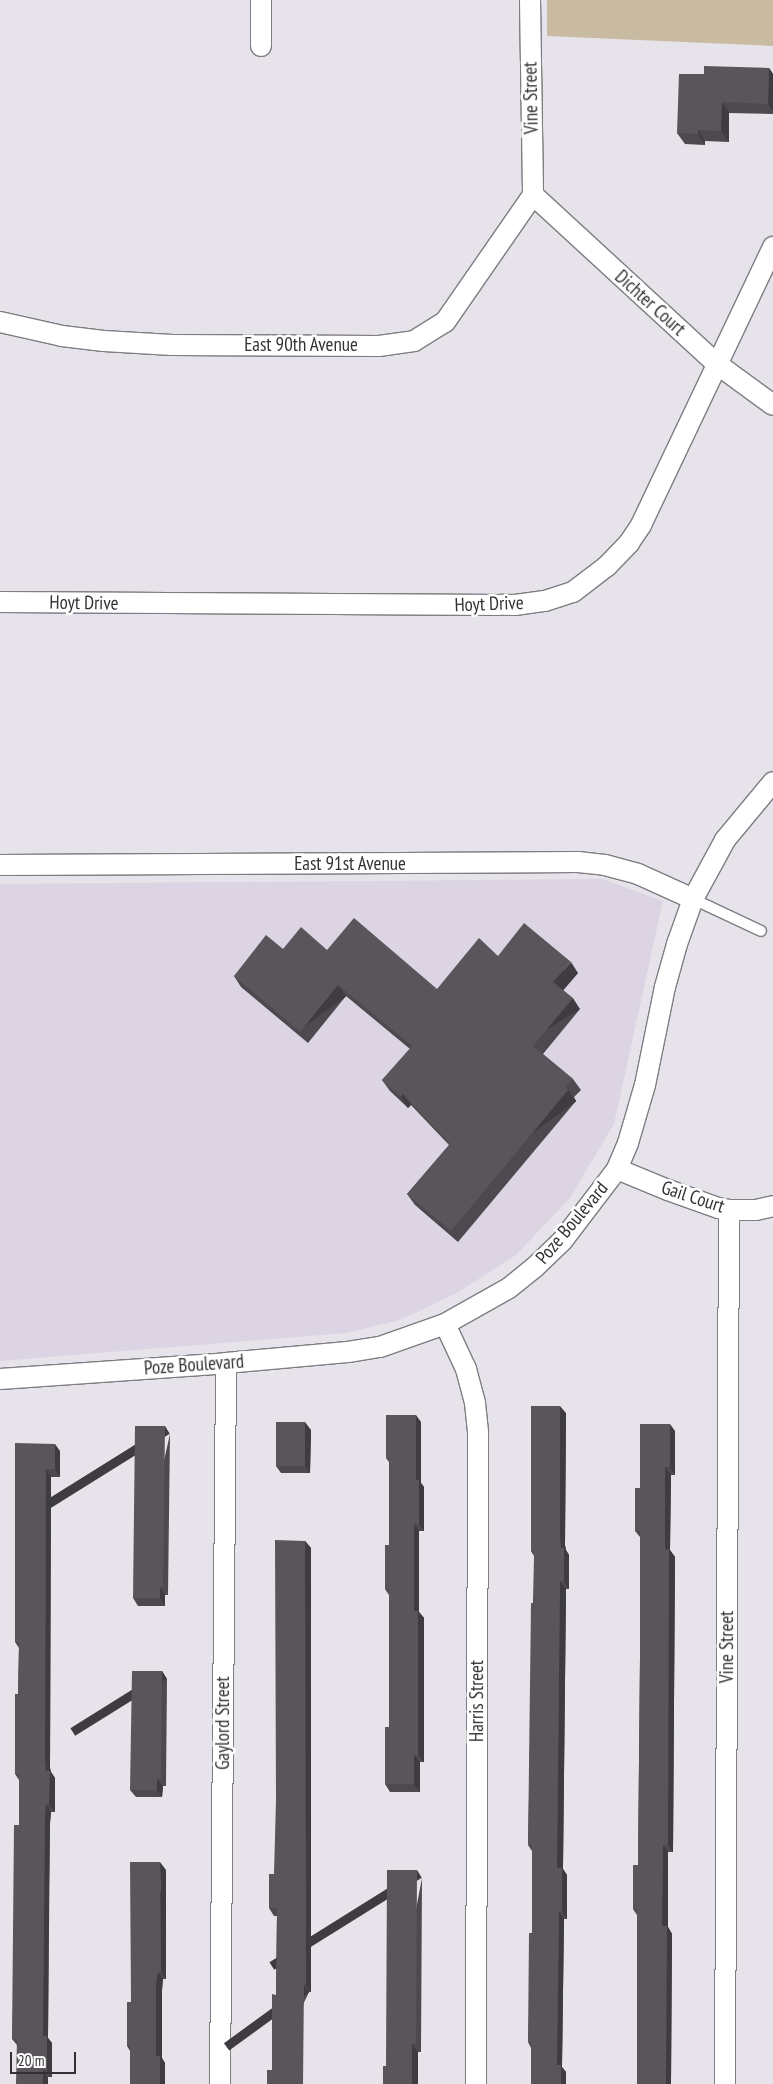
<!DOCTYPE html>
<style>
body{margin:0}
#map{position:relative;width:773px;height:2084px;overflow:hidden;background:#e7e3ea;font-family:"PT Sans Narrow",sans-serif}
div>[style]{position:absolute}
[style*='--x']{left:calc(var(--x)*1px);top:calc(var(--y)*1px);width:calc(var(--w)*1px);rotate:calc(var(--a)*1deg)}
.built>*{inset:0;background:#dcd4e2}
.green>*{inset:0;background:#c9bba1}
.roads{filter:drop-shadow(1px 0 #7f7c82) drop-shadow(-1px 0 #7f7c82) drop-shadow(0 1px #7f7c82) drop-shadow(0 -1px #7f7c82)}
.service>*{height:10px;margin:-5px;padding:0 5px;transform-origin:5px;border-radius:5px;background:#fff}
.minor>*{height:20px;margin:-10px;padding:0 10px;transform-origin:10px;border-radius:10px;background:#fff}
.wall>*{inset:0;background:#4d494e}
.shaded-wall>*{inset:0;background:#3e3c40;transform-origin:0 0}
.building>*{inset:0;background:#59555b;transform-origin:0 0}
span{translate:-50% -50%;white-space:nowrap;text-align:center;line-height:1.15;-webkit-text-stroke:5px #fff;paint-order:stroke}
.street-label{font-size:19px;color:#333134}
.scale{position:absolute;left:10px;top:2052px;width:66px;height:22px;box-sizing:border-box;border:2px solid #333134;border-top:0;padding-left:6px;font-size:15px;line-height:18px;white-space:nowrap;color:#333134;-webkit-text-stroke:4px #fff;paint-order:stroke}
</style>
<div id="map">
<div class="built">
<div style="clip-path:polygon(602px 879px,663px 901px,614px 1124px,570px 1198px,516px 1255px,457px 1293px,400px 1320px,346px 1333px,0 1361px,0 884px)"></div>
</div>
<div class="green">
<div style="clip-path:polygon(547px 0,773px 0,773px 46px,547px 36px)"></div>
</div>
<div class="roads">
<div class="service">
<div style="--x:693;--y:899;--w:75;--a:25.2"></div>
</div>
<div class="minor">
<div style="--x:530;--y:0;--w:195;--a:89.1"></div>
<div style="--x:261;--y:46;--w:46;--a:-90"></div>
<div style="--x:533;--y:195;--w:250;--a:42.6"></div>
<div style="--x:717;--y:364;--w:69;--a:36.2"></div>
<div style="--x:0;--y:322;--w:64;--a:12.7"></div>
<div style="--x:62;--y:336;--w:42;--a:6.8"></div>
<div style="--x:104;--y:341;--w:68;--a:3.4"></div>
<div style="--x:172;--y:345;--w:207;--a:0.3"></div>
<div style="--x:379;--y:346;--w:35;--a:-8"></div>
<div style="--x:414;--y:341;--w:36;--a:-32"></div>
<div style="--x:445;--y:322;--w:155;--a:-55.3"></div>
<div style="--x:0;--y:602;--w:515;--a:0.33"></div>
<div style="--x:515;--y:605;--w:30;--a:-8"></div>
<div style="--x:545;--y:601;--w:29;--a:-18"></div>
<div style="--x:573;--y:592;--w:43;--a:-37.4"></div>
<div style="--x:607;--y:566;--w:32;--a:-46"></div>
<div style="--x:629;--y:543;--w:22;--a:-56"></div>
<div style="--x:641;--y:525;--w:308;--a:-64.6"></div>
<div style="--x:0;--y:865;--w:578;--a:-0.3"></div>
<div style="--x:578;--y:862;--w:27;--a:6"></div>
<div style="--x:605;--y:865;--w:34;--a:15"></div>
<div style="--x:638;--y:874;--w:60;--a:24.4"></div>
<div style="--x:617;--y:1169;--w:55;--a:22.4"></div>
<div style="--x:668;--y:1190;--w:53;--a:19.8"></div>
<div style="--x:718;--y:1208;--w:11;--a:10"></div>
<div style="--x:729;--y:1210;--w:27;--a:0"></div>
<div style="--x:756;--y:1210;--w:17;--a:-13"></div>
<div style="--x:445;--y:1324;--w:50;--a:65"></div>
<div style="--x:466;--y:1369;--w:35;--a:75"></div>
<div style="--x:475;--y:1403;--w:30;--a:84"></div>
<div style="--x:478;--y:1433;--w:651;--a:90.18"></div>
<div style="--x:0;--y:1379;--w:227;--a:-4"></div>
<div style="--x:226;--y:1363;--w:122;--a:-5.2"></div>
<div style="--x:348;--y:1352;--w:32;--a:-9"></div>
<div style="--x:380;--y:1347;--w:69;--a:-19.5"></div>
<div style="--x:445;--y:1324;--w:73;--a:-29.4"></div>
<div style="--x:509;--y:1288;--w:32;--a:-39"></div>
<div style="--x:534;--y:1268;--w:40;--a:-44"></div>
<div style="--x:563;--y:1240;--w:89;--a:-52.7"></div>
<div style="--x:617;--y:1169;--w:28;--a:-67"></div>
<div style="--x:628;--y:1143;--w:60;--a:-73.7"></div>
<div style="--x:645;--y:1085;--w:100;--a:-78.5"></div>
<div style="--x:665;--y:987;--w:45;--a:-74.4"></div>
<div style="--x:677;--y:944;--w:48;--a:-70.4"></div>
<div style="--x:693;--y:899;--w:67;--a:-61.5"></div>
<div style="--x:725;--y:840;--w:75;--a:-50.4"></div>
<div style="--x:220;--y:2084;--w:721;--a:-89.52"></div>
<div style="--x:725;--y:2084;--w:874;--a:-89.74"></div>
</div>
</div>
<div class="wall">
<div style="clip-path:polygon(769px 68px,773px 74px,773px 114px,729px 113px,729px 142px,705px 141px,705px 145px,685px 144px,677px 133px,704px 74px)"></div>
<div style="clip-path:polygon(283px 949px,327px 950px,437px 989px,498px 956px,578px 973px,563px 990px,580px 1009px,543px 1054px,573px 1079px,581px 1090px,574px 1097px,576px 1101px,458px 1242px,415px 1205px,407px 1194px,449px 1145px,411px 1105px,408px 1108px,390px 1091px,382px 1080px,410px 1049px,346px 996px,308px 1043px,241px 987px,234px 976px)"></div>
<div style="clip-path:polygon(566px 1413px,565px 1545px,566px 1550px,569px 1555px,569px 1589px,566px 1589px,563px 1869px,567px 1875px,567px 1919px,564px 1919px,562px 2067px,566px 2072px,566px 2084px,531px 2048px,528px 2042px,532px 1933px,532px 1851px,528px 1845px,534px 1556px,531px 1551px)"></div>
<div style="clip-path:polygon(421px 1422px,421px 1483px,424px 1487px,424px 1531px,419px 1531px,419px 1612px,424px 1618px,424px 1762px,420px 1762px,420px 1792px,390px 1792px,385px 1784px,389px 1727px,389px 1595px,385px 1589px,389px 1545px,389px 1462px,386px 1458px)"></div>
<div style="clip-path:polygon(311px 1430px,310px 1473px,281px 1473px,276px 1466px)"></div>
<div style="clip-path:polygon(675px 1431px,675px 1475px,671px 1475px,670px 1550px,675px 1557px,673px 1852px,668px 1852px,668px 1927px,672px 1934px,671px 2084px,637px 2084px,637px 1915px,633px 1909px,638px 1865px,640px 1657px,640px 1537px,635px 1531px,640px 1488px)"></div>
<div style="clip-path:polygon(170px 1434px,168px 1595px,165px 1595px,165px 1606px,138px 1606px,133px 1598px)"></div>
<div style="clip-path:polygon(15px 1443px,60px 1451px,60px 1477px,51px 1477px,50px 1768px,51px 1772px,55px 1778px,55px 1812px,51px 1812px,50px 1823px,48px 2038px,52px 2043px,52px 2077px,48px 2077px,17px 2045px,12px 2039px,19px 1825px,19px 1780px,15px 1774px,18px 1694px,19px 1648px,15px 1642px)"></div>
<div style="clip-path:polygon(305px 1541px,311px 1548px,311px 1992px,309px 1992px,272px 2070px,276px 1995px,277px 1916px,274px 1916px,269px 1908px,274px 1874px)"></div>
<div style="clip-path:polygon(162px 1671px,167px 1679px,166px 1786px,163px 1786px,162px 1797px,136px 1797px,130px 1790px)"></div>
<div style="clip-path:polygon(166px 1870px,166px 1979px,163px 1979px,162px 1990px,162px 2058px,165px 2063px,165px 2084px,130px 2084px,130px 2051px,127px 2046px,131px 2002px)"></div>
<div style="clip-path:polygon(422px 1878px,421px 2052px,418px 2052px,418px 2084px,386px 2066px)"></div>
</div>
<div class="shaded-wall">
<div style="clip-path:polygon(769px 68px,773px 74px,773px 111px,768px 104px)"></div>
<div style="clip-path:polygon(722px 102px,729px 113px,729px 142px,721px 131px)"></div>
<div style="clip-path:polygon(698px 130px,705px 141px,705px 145px,698px 134px)"></div>
<div style="clip-path:polygon(571px 962px,578px 973px,561px 993px,553px 982px)"></div>
<div style="left:338px;top:985px;width:14px;height:60px;rotate:54deg"></div>
<div style="left:573px;top:998px;width:13px;height:62px;rotate:58deg"></div>
<div style="left:568px;top:1090px;width:14px;height:183px;rotate:54deg"></div>
<div style="clip-path:polygon(403px 1094px,411px 1105px,408px 1108px,401px 1097px)"></div>
<div style="clip-path:polygon(560px 1406px,566px 1413px,565px 1545px,566px 1550px,569px 1555px,569px 1589px,564px 1581px,560px 1537px)"></div>
<div style="clip-path:polygon(416px 1415px,421px 1422px,421px 1483px,424px 1487px,424px 1531px,419px 1524px,416px 1480px)"></div>
<div style="clip-path:polygon(305px 1422px,311px 1430px,310px 1473px,305px 1466px)"></div>
<div style="clip-path:polygon(670px 1424px,675px 1431px,675px 1475px,670px 1467px)"></div>
<div style="left:165px;top:1426px;width:9px;height:161px;rotate:58deg"></div>
<div style="clip-path:polygon(55px 1444px,60px 1451px,60px 1477px,55px 1469px)"></div>
<div style="clip-path:polygon(665px 1467px,671px 1475px,670px 1550px,675px 1557px,673px 1852px,668px 1845px,665px 1549px)"></div>
<div style="clip-path:polygon(46px 1469px,51px 1477px,50px 1768px,51px 1772px,55px 1778px,55px 1812px,49px 1804px,45px 1760px)"></div>
<div style="clip-path:polygon(414px 1524px,419px 1531px,419px 1612px,424px 1618px,424px 1762px,418px 1755px,414px 1611px)"></div>
<div style="clip-path:polygon(305px 1541px,311px 1548px,311px 1992px,306px 1985px)"></div>
<div style="clip-path:polygon(560px 1581px,566px 1589px,563px 1869px,567px 1875px,567px 1919px,562px 1911px,557px 1868px)"></div>
<div style="clip-path:polygon(160px 1587px,165px 1595px,165px 1606px,160px 1598px)"></div>
<div style="left:162px;top:1671px;width:9px;height:108px;rotate:58deg"></div>
<div style="clip-path:polygon(414px 1755px,420px 1762px,420px 1792px,414px 1784px)"></div>
<div style="clip-path:polygon(157px 1779px,163px 1786px,162px 1797px,157px 1790px)"></div>
<div style="clip-path:polygon(46px 1804px,51px 1812px,50px 1823px,49px 1888px,48px 2038px,52px 2043px,52px 2077px,47px 2070px,43px 2036px,44px 1881px,45px 1816px)"></div>
<div style="clip-path:polygon(663px 1845px,668px 1852px,668px 1927px,672px 1934px,671px 2084px,666px 2084px,662px 1926px)"></div>
<div style="clip-path:polygon(160px 1862px,166px 1870px,166px 1979px,161px 1972px)"></div>
<div style="left:417px;top:1870px;width:9px;height:174px;rotate:58deg"></div>
<div style="clip-path:polygon(559px 1911px,564px 1919px,562px 2067px,566px 2072px,566px 2084px,561px 2084px,557px 2065px)"></div>
<div style="clip-path:polygon(158px 1972px,163px 1979px,162px 1990px,162px 2058px,165px 2063px,165px 2084px,160px 2084px,156px 2056px,156px 1983px)"></div>
<div style="left:304px;top:1985px;width:9px;height:99px;rotate:54deg"></div>
<div style="clip-path:polygon(412px 2044px,418px 2052px,418px 2084px,412px 2084px)"></div>
<div style="clip-path:polygon(43px 2070px,48px 2077px,48px 2084px,43px 2084px)"></div>
</div>
<div class="building">
<div style="clip-path:polygon(704px 66px,769px 68px,768px 104px,722px 102px,721px 131px,698px 130px,698px 134px,677px 133px,679px 74px,704px 74px)"></div>
<div style="clip-path:polygon(354px 918px,437px 989px,479px 938px,498px 956px,524px 923px,571px 962px,553px 982px,573px 998px,533px 1046px,573px 1079px,565px 1087px,568px 1090px,451px 1231px,407px 1194px,450px 1144px,403px 1094px,401px 1097px,382px 1080px,412px 1046px,338px 985px,300px 1032px,234px 976px,266px 935px,283px 949px,301px 927px,327px 950px)"></div>
<div style="clip-path:polygon(531px 1406px,560px 1406px,560px 1537px,561px 1548px,564px 1548px,564px 1581px,560px 1581px,557px 1868px,562px 1868px,562px 1911px,559px 1911px,557px 2065px,561px 2065px,561px 2084px,531px 2084px,531px 2042px,528px 2042px,529px 1933px,532px 1933px,532px 1845px,528px 1845px,531px 1603px,534px 1603px,534px 1551px,531px 1551px)"></div>
<div style="clip-path:polygon(386px 1415px,416px 1415px,416px 1480px,419px 1480px,419px 1524px,414px 1524px,414px 1611px,418px 1611px,418px 1755px,414px 1755px,414px 1784px,385px 1784px,385px 1727px,389px 1727px,389px 1589px,385px 1589px,385px 1545px,389px 1545px,389px 1458px,386px 1458px)"></div>
<div style="left:276px;top:1422px;width:29px;height:44px"></div>
<div style="clip-path:polygon(640px 1424px,670px 1424px,670px 1467px,665px 1467px,665px 1549px,669px 1550px,668px 1845px,663px 1845px,662px 1926px,667px 1926px,666px 2084px,637px 2084px,637px 1909px,633px 1909px,633px 1865px,638px 1865px,640px 1657px,640px 1531px,635px 1531px,635px 1488px,640px 1488px)"></div>
<div style="clip-path:polygon(135px 1426px,165px 1426px,163px 1587px,160px 1587px,160px 1598px,133px 1598px)"></div>
<div style="clip-path:polygon(15px 1443px,55px 1444px,55px 1469px,46px 1469px,45px 1760px,46px 1771px,50px 1771px,49px 1804px,46px 1804px,45px 1816px,43px 2036px,47px 2036px,47px 2070px,43px 2070px,43px 2084px,16px 2084px,17px 2039px,12px 2039px,14px 1825px,19px 1825px,19px 1774px,15px 1774px,15px 1694px,18px 1694px,19px 1642px,15px 1642px)"></div>
<div style="clip-path:polygon(275px 1540px,305px 1541px,306px 1985px,304px 1985px,303px 2084px,267px 2084px,267px 2070px,272px 2070px,272px 1994px,276px 1995px,277px 1908px,269px 1908px,269px 1874px,274px 1874px,276px 1800px)"></div>
<div style="clip-path:polygon(132px 1671px,162px 1671px,161px 1779px,157px 1779px,157px 1790px,130px 1790px)"></div>
<div style="clip-path:polygon(130px 1862px,160px 1862px,161px 1972px,158px 1972px,156px 1983px,156px 2056px,160px 2056px,160px 2084px,130px 2084px,130px 2046px,127px 2046px,127px 2002px,131px 2002px)"></div>
<div style="clip-path:polygon(387px 1870px,417px 1870px,416px 2044px,412px 2044px,412px 2084px,383px 2084px,383px 2066px,386px 2066px)"></div>
</div>
<div class="street-label">
<span style="left:531px;top:98px;rotate:-91deg">Vine Street</span>
<span style="left:650px;top:303px;rotate:42deg">Dichter Court</span>
<span style="left:301px;top:345px">East 90th Avenue</span>
<span style="left:84px;top:603px;rotate:1deg">Hoyt Drive</span>
<span style="left:489px;top:604px;rotate:-2deg">Hoyt Drive</span>
<span style="left:350px;top:864px">East 91st Avenue</span>
<span style="left:693px;top:1197px;rotate:18deg">Gail Court</span>
<span style="left:572px;top:1223px;rotate:-50deg">Poze Boulevard</span>
<span style="left:194px;top:1365px;rotate:-4deg">Poze Boulevard</span>
<span style="left:727px;top:1647px;rotate:-90deg">Vine Street</span>
<span style="left:477px;top:1701px;rotate:-90deg">Harris Street</span>
<span style="left:223px;top:1723px;rotate:-90deg">Gaylord Street</span>
</div>
<div class="scale">20 m</div>
</div>
